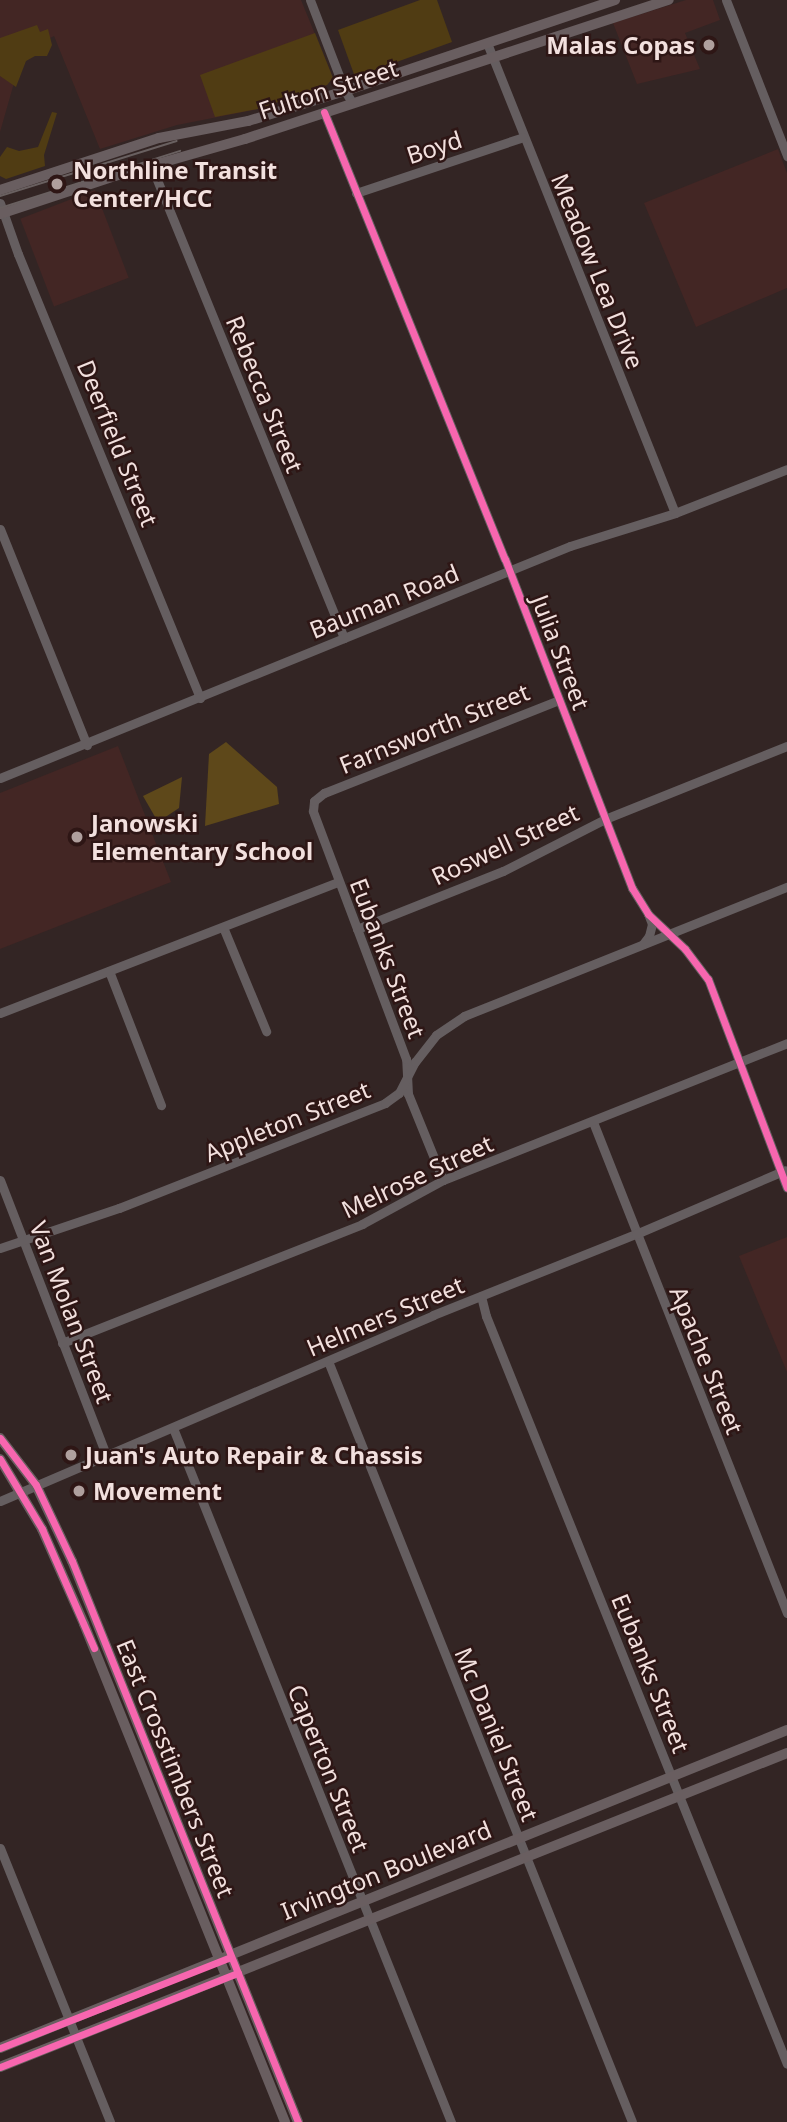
<!DOCTYPE html>
<style>
body{margin:0}
#map{position:relative;width:787px;height:2122px;overflow:hidden;background:#332524;font-family:"Noto Sans",sans-serif}
div>[style]{position:absolute}
[style*='--x']{left:calc(var(--x)*1px);top:calc(var(--y)*1px);width:calc(var(--w)*1px);rotate:calc(var(--a)*1deg)}
.built>*{inset:0;background:#432624;transform-origin:0 0}
.green>*{inset:0;background:#503c13}
.forest>*{inset:0;background:#5e481a}
.minor>*{height:9px;margin:-4.5px;padding:0 4.5px;transform-origin:4.5px;border-radius:4.5px;background:#655e60}
.major>*{height:10px;margin:-5px;padding:0 5px;transform-origin:5px;border-radius:5px;background:#695e60}
.tram>*{height:2px;margin:-1px;padding:0 1px;transform-origin:1px;border-radius:1px;background:#696060}
.cycleway>*{height:7px;margin:-3.5px;padding:0 3.5px;transform-origin:3.5px;border-radius:3.5px;background:#f766af}
.dots>*{width:19px;height:19px;translate:-50% -50%;box-sizing:border-box;border:4px solid #2e1615;border-radius:50%}
span{translate:-50% -50%;white-space:nowrap;text-align:center;line-height:1.15;-webkit-text-stroke:5px #2e1615;paint-order:stroke}
.poi-label{font-size:24px;color:#f2e0de;font-weight:700}
.right{translate:-100% -50%;text-align:right}
.left{translate:0 -50%;text-align:left}
.street-label{font-size:24px;color:#f2e0de}
</style>
<div id="map">
<div class="built">
<div style="clip-path:polygon(0 0,301px 0,333px 78px,327px 85px,258px 109px,177px 125px,100px 149px,54px 36px,34px 46px,20px 62px,0 132px)"></div>
<div style="clip-path:polygon(686px 0,713px 0,720px 20px,685px 33px,700px 69px,637px 84px,613px 23px)"></div>
<div style="clip-path:polygon(778px 149px,787px 173px,787px 288px,696px 327px,644px 203px)"></div>
<div style="left:95px;top:190px;width:94px;height:80px;rotate:69deg"></div>
<div style="clip-path:polygon(118px 746px,171px 882px,0 949px,0 793px)"></div>
<div style="clip-path:polygon(787px 1237px,787px 1372px,739px 1256px)"></div>
</div>
<div class="green">
<div style="clip-path:polygon(420px 0,437px 0,452px 42px,355px 77px,338px 30px)"></div>
<div style="clip-path:polygon(37px 25px,40px 32px,48px 29px,52px 45px,47px 56px,35px 56px,26px 61px,16px 87px,0 76px,0 38px)"></div>
<div style="clip-path:polygon(315px 33px,333px 78px,327px 85px,258px 109px,215px 117px,200px 75px)"></div>
<div style="clip-path:polygon(52px 112px,57px 113px,44px 155px,45px 166px,6px 179px,0 176px,0 157px,7px 147px,19px 151px,38px 147px)"></div>
</div>
<div class="forest">
<div style="clip-path:polygon(226px 742px,277px 787px,279px 804px,205px 826px,209px 754px)"></div>
<div style="clip-path:polygon(182px 777px,179px 808px,158px 822px,143px 796px)"></div>
</div>
<div class="minor">
<div style="--x:310;--y:0;--w:97;--a:69"></div>
<div style="--x:345;--y:91;--w:13;--a:58"></div>
<div style="--x:726;--y:0;--w:168;--a:68.6"></div>
<div style="--x:487;--y:43;--w:506;--a:68.2"></div>
<div style="--x:324;--y:112;--w:482;--a:68"></div>
<div style="--x:505;--y:559;--w:353;--a:68.9"></div>
<div style="--x:632;--y:888;--w:31;--a:58"></div>
<div style="--x:648;--y:914;--w:51;--a:43.4"></div>
<div style="--x:685;--y:949;--w:38;--a:53"></div>
<div style="--x:708;--y:979;--w:223;--a:69.3"></div>
<div style="--x:151;--y:165;--w:511;--a:67.8"></div>
<div style="--x:356;--y:193;--w:176;--a:-18.5"></div>
<div style="--x:0;--y:203;--w:54;--a:70.6"></div>
<div style="--x:18;--y:254;--w:480;--a:67.7"></div>
<div style="--x:0;--y:529;--w:233;--a:68.1"></div>
<div style="--x:0;--y:778;--w:615;--a:-22.15"></div>
<div style="--x:570;--y:546;--w:110;--a:-17.4"></div>
<div style="--x:675;--y:513;--w:120;--a:-21.4"></div>
<div style="--x:223;--y:927;--w:113;--a:67.5"></div>
<div style="--x:357;--y:929;--w:157;--a:-21.7"></div>
<div style="--x:503;--y:871;--w:114;--a:-27"></div>
<div style="--x:605;--y:819;--w:196;--a:-21.9"></div>
<div style="--x:643;--y:944;--w:10;--a:-53"></div>
<div style="--x:649;--y:936;--w:12;--a:-76"></div>
<div style="--x:652;--y:924;--w:9;--a:-111"></div>
<div style="--x:109;--y:971;--w:144;--a:68.8"></div>
<div style="--x:0;--y:1013;--w:362;--a:-21.2"></div>
<div style="--x:593;--y:1122;--w:528;--a:68.44"></div>
<div style="--x:0;--y:1180;--w:297;--a:68.9"></div>
<div style="--x:443;--y:1180;--w:93;--a:-112.1"></div>
<div style="--x:408;--y:1094;--w:35;--a:-93"></div>
<div style="--x:406;--y:1059;--w:265;--a:-110.6"></div>
<div style="--x:313;--y:811;--w:10;--a:-84"></div>
<div style="--x:314;--y:801;--w:13;--a:-39"></div>
<div style="--x:324;--y:793;--w:253;--a:-21.6"></div>
<div style="--x:0;--y:1248;--w:126;--a:-18.6"></div>
<div style="--x:119;--y:1208;--w:286;--a:-21.5"></div>
<div style="--x:385;--y:1103;--w:17;--a:-36"></div>
<div style="--x:399;--y:1093;--w:35;--a:-63"></div>
<div style="--x:415;--y:1062;--w:34;--a:-52"></div>
<div style="--x:436;--y:1035;--w:34;--a:-34"></div>
<div style="--x:464;--y:1016;--w:348;--a:-21.8"></div>
<div style="--x:481;--y:1296;--w:21;--a:76"></div>
<div style="--x:486;--y:1316;--w:806;--a:68.08"></div>
<div style="--x:62;--y:1343;--w:323;--a:-21.6"></div>
<div style="--x:362;--y:1224;--w:92;--a:-28.5"></div>
<div style="--x:443;--y:1180;--w:370;--a:-21.7"></div>
<div style="--x:328;--y:1361;--w:819;--a:68.22"></div>
<div style="--x:173;--y:1428;--w:748;--a:68.17"></div>
<div style="--x:0;--y:1501;--w:471;--a:-23.2"></div>
<div style="--x:433;--y:1315;--w:219;--a:-21.8"></div>
<div style="--x:636;--y:1234;--w:162;--a:-23.2"></div>
<div style="--x:0;--y:1848;--w:295;--a:68.1"></div>
</div>
<div class="major">
<div style="--x:0;--y:190;--w:167;--a:-18.1"></div>
<div style="--x:159;--y:138;--w:91;--a:-10.8"></div>
<div style="--x:248;--y:121;--w:102;--a:-17.2"></div>
<div style="--x:345;--y:91;--w:285;--a:-18.6"></div>
<div style="--x:0;--y:214;--w:121;--a:-18.3"></div>
<div style="--x:115;--y:176;--w:135;--a:-15.9"></div>
<div style="--x:245;--y:139;--w:446;--a:-18.2"></div>
<div style="--x:0;--y:1438;--w:59;--a:52.5"></div>
<div style="--x:36;--y:1485;--w:84;--a:64.7"></div>
<div style="--x:72;--y:1561;--w:605;--a:68.06"></div>
<div style="--x:0;--y:1459;--w:82;--a:59"></div>
<div style="--x:42;--y:1529;--w:104;--a:66.1"></div>
<div style="--x:84;--y:1624;--w:537;--a:68.02"></div>
<div style="--x:0;--y:2048;--w:849;--a:-22"></div>
<div style="--x:0;--y:2067;--w:847;--a:-21.75"></div>
</div>
<div class="tram">
<div style="--x:0;--y:196;--w:185;--a:-17.3"></div>
<div style="--x:0;--y:208;--w:189;--a:-17.6"></div>
</div>
<div class="cycleway">
<div style="--x:324;--y:112;--w:482;--a:68"></div>
<div style="--x:505;--y:559;--w:353;--a:68.9"></div>
<div style="--x:632;--y:888;--w:31;--a:58"></div>
<div style="--x:648;--y:914;--w:51;--a:43.4"></div>
<div style="--x:685;--y:949;--w:38;--a:53"></div>
<div style="--x:708;--y:979;--w:223;--a:69.3"></div>
<div style="--x:0;--y:1438;--w:59;--a:52.5"></div>
<div style="--x:36;--y:1485;--w:84;--a:64.7"></div>
<div style="--x:72;--y:1561;--w:605;--a:68.06"></div>
<div style="--x:0;--y:1459;--w:82;--a:59"></div>
<div style="--x:42;--y:1529;--w:130;--a:66.4"></div>
<div style="--x:0;--y:2048;--w:248;--a:-21.5"></div>
<div style="--x:0;--y:2067;--w:256;--a:-21.6"></div>
</div>
<div class="dots">
<div style="left:709px;top:45px;background:#af9f9d"></div>
<div style="left:57px;top:184px;background:#af9f9d"></div>
<div style="left:77px;top:837px;background:#af9f9d"></div>
<div style="left:71px;top:1455px;background:#af9f9d"></div>
<div style="left:79px;top:1491px;background:#af9f9d"></div>
</div>
<div class="poi-label">
<span class="right" style="left:695px;top:45px">Malas Copas</span>
<span class="left" style="left:73px;top:184px">Northline Transit<br>Center/HCC</span>
<span class="left" style="left:91px;top:837px">Janowski<br>Elementary School</span>
<span class="left" style="left:85px;top:1455px">Juan's Auto Repair &amp; Chassis</span>
<span class="left" style="left:93px;top:1491px">Movement</span>
</div>
<div class="street-label">
<span style="left:328px;top:89px;rotate:-18deg">Fulton Street</span>
<span style="left:434px;top:147px;rotate:-18deg">Boyd</span>
<span style="left:598px;top:271px;rotate:68deg">Meadow Lea Drive</span>
<span style="left:265px;top:394px;rotate:68deg">Rebecca Street</span>
<span style="left:118px;top:443px;rotate:68deg">Deerfield Street</span>
<span style="left:384px;top:601px;rotate:-22deg">Bauman Road</span>
<span style="left:561px;top:652px;rotate:69deg">Julia Street</span>
<span style="left:434px;top:728px;rotate:-22deg">Farnsworth Street</span>
<span style="left:505px;top:844px;rotate:-25deg">Roswell Street</span>
<span style="left:388px;top:958px;rotate:69deg">Eubanks Street</span>
<span style="left:287px;top:1121px;rotate:-22deg">Appleton Street</span>
<span style="left:417px;top:1176px;rotate:-25deg">Melrose Street</span>
<span style="left:72px;top:1312px;rotate:69deg">Van Molan Street</span>
<span style="left:385px;top:1316px;rotate:-23deg">Helmers Street</span>
<span style="left:707px;top:1360px;rotate:68deg">Apache Street</span>
<span style="left:651px;top:1673px;rotate:68deg">Eubanks Street</span>
<span style="left:497px;top:1734px;rotate:68deg">Mc Daniel Street</span>
<span style="left:176px;top:1768px;rotate:68deg">East Crosstimbers Street</span>
<span style="left:329px;top:1768px;rotate:68deg">Caperton Street</span>
<span style="left:386px;top:1870px;rotate:-22deg">Irvington Boulevard</span>
</div>
</div>
